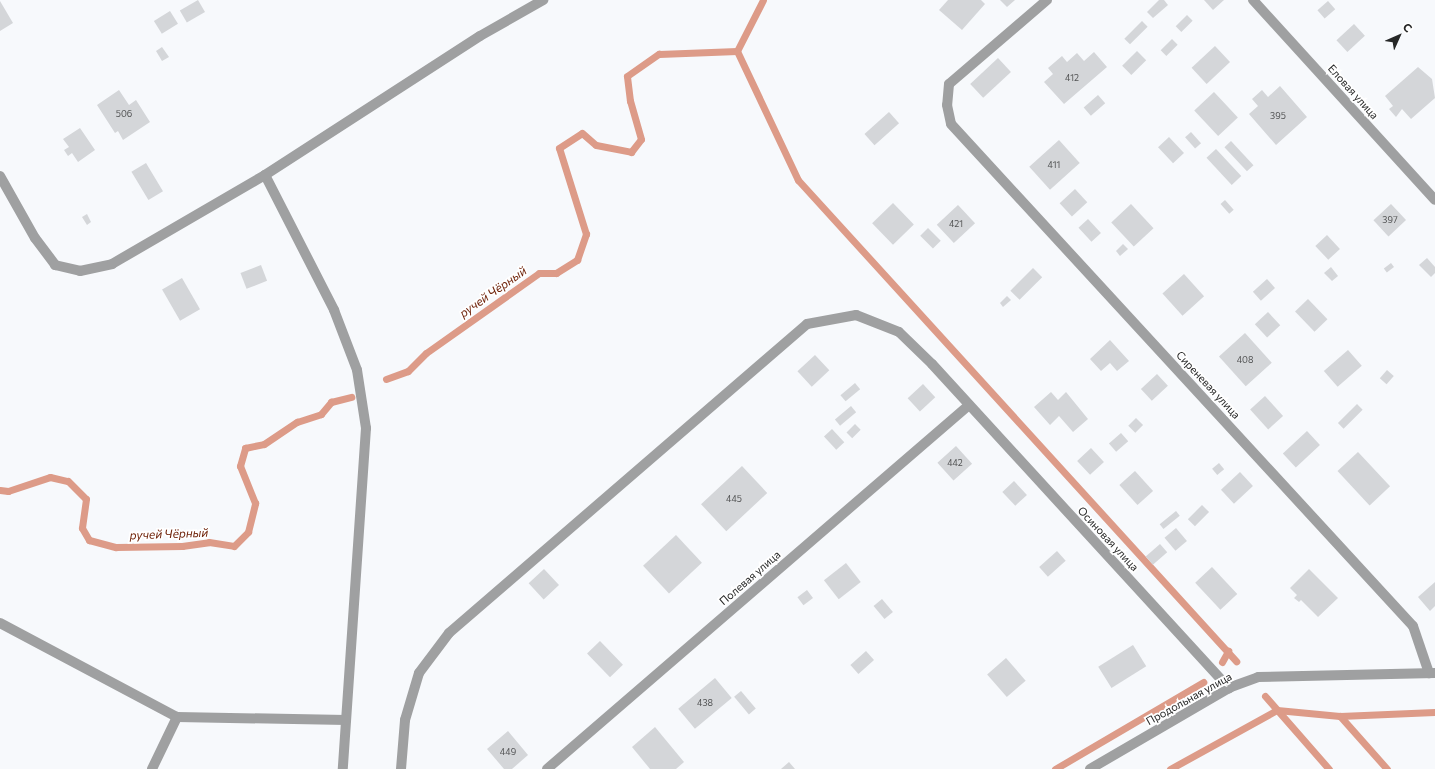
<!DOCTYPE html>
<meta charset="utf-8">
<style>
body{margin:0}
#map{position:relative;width:1435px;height:769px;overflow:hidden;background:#f7f9fc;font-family:Commissioner,sans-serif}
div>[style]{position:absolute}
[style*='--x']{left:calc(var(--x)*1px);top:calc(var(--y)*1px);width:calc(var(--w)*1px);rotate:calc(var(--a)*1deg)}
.stream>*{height:7px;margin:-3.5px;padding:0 3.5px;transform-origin:3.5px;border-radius:3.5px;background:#dd9b88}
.building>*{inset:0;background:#d4d6d9;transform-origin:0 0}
.street>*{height:10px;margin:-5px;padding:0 5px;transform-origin:5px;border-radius:5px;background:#9fa0a1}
span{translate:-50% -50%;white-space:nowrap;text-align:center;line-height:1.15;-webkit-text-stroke:3.5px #fff;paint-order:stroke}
.number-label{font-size:9px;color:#525354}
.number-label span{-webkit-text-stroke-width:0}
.street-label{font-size:11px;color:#262727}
.water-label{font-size:12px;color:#6f2209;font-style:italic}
.north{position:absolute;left:1379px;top:16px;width:40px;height:40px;-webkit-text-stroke:3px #fff;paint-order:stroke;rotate:45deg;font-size:11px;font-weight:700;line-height:16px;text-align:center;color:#262727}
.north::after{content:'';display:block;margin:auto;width:14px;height:18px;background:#262727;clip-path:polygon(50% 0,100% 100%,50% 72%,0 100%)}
</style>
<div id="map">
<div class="stream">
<div style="--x:737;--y:51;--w:143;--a:64.7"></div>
<div style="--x:798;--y:180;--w:651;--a:47.68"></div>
<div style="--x:386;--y:379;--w:23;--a:-20"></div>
<div style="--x:408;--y:371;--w:25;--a:-45"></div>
<div style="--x:426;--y:353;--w:138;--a:-35.3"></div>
<div style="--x:539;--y:273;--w:17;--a:0"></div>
<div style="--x:556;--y:273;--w:25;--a:-32"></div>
<div style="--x:577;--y:260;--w:28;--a:-71"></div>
<div style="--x:586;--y:234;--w:90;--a:-107.4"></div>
<div style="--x:559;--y:148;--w:27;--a:-33"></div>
<div style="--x:582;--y:133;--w:18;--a:41"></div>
<div style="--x:596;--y:145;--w:36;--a:11"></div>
<div style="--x:631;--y:152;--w:16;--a:-52"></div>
<div style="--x:641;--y:139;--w:40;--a:-106"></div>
<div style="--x:630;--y:101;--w:25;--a:-97"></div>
<div style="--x:627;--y:76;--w:39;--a:-35"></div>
<div style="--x:659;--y:54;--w:78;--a:-2.2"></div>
<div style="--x:737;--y:51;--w:57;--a:-63"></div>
<div style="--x:0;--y:490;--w:8;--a:7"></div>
<div style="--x:8;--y:491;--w:44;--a:-18.4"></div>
<div style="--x:50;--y:477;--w:18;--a:13"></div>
<div style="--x:68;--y:481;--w:25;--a:45"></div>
<div style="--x:86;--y:499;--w:29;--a:98"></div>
<div style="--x:82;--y:528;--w:14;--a:60"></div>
<div style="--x:89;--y:540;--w:28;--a:15"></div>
<div style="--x:116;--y:547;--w:66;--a:-0.9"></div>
<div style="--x:182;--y:546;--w:27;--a:-8"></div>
<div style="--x:209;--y:542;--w:25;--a:9"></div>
<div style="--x:234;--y:546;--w:20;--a:-45"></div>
<div style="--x:248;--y:532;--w:30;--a:-76"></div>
<div style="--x:255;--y:503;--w:40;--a:-112"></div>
<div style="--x:240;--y:466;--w:19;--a:-74"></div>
<div style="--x:245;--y:448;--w:19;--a:-12"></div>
<div style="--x:264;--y:444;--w:40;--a:-34"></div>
<div style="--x:297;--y:422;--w:25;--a:-18"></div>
<div style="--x:321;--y:414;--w:16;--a:-50"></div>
<div style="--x:331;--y:402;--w:21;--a:-14"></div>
<div style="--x:1222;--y:662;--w:13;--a:-61"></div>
<div style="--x:1265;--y:696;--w:97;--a:48.8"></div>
<div style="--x:1055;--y:769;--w:172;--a:-30.4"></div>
<div style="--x:1170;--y:769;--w:122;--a:-28.9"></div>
<div style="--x:1277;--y:710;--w:63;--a:5.4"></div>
<div style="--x:1387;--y:769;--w:71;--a:-131.6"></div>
<div style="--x:1340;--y:716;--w:95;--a:-2.4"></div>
</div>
<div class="building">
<div style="left:198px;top:0;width:14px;height:21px;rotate:60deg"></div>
<div style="clip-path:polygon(948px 0,981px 0,985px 4px,962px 30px,939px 10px)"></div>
<div style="clip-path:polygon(1000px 0,1015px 0,1007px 7px)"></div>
<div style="clip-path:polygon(1159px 0,1164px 0,1168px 5px,1153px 18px,1147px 12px)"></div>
<div style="clip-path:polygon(1204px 0,1224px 0,1213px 10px)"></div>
<div style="clip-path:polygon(0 1px,13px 23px,0 31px)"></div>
<div style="left:1328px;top:1px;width:11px;height:14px;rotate:49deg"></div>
<div style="left:170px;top:11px;width:15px;height:19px;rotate:58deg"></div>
<div style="left:1187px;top:15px;width:8px;height:16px;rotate:45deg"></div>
<div style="left:1142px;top:21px;width:8px;height:25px;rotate:45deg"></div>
<div style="left:1354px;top:24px;width:16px;height:24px;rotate:47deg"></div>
<div style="left:1172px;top:39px;width:8px;height:16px;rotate:45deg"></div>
<div style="left:1215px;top:46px;width:22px;height:32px;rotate:47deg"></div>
<div style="clip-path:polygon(162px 47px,169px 57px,162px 61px,156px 51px)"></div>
<div style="left:1137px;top:51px;width:13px;height:21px;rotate:45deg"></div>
<div style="clip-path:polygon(1094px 52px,1107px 67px,1064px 104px,1044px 82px,1053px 74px,1048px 68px,1062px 56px,1067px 62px,1077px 53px,1084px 61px)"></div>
<div style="left:998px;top:58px;width:19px;height:38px;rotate:47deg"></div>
<div style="clip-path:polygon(1418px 67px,1432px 79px,1435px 98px,1411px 119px,1402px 109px,1396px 117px,1389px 109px,1393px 106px,1385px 96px)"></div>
<div style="clip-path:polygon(1280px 86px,1307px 117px,1276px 145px,1249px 114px,1258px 106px,1252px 99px,1262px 90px,1268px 97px)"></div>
<div style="clip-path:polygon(119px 90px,129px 105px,136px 100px,150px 122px,123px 140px,118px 131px,115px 133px,97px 105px)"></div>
<div style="left:1214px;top:92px;width:35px;height:27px;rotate:47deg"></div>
<div style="left:1098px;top:95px;width:11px;height:19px;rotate:49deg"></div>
<div style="left:889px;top:112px;width:15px;height:33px;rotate:48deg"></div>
<div style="clip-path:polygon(80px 128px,95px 150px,78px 162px,72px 153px,68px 156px,64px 150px,69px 147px,63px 139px)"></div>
<div style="left:1191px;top:132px;width:15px;height:8px;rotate:48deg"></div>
<div style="left:1169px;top:137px;width:22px;height:15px;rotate:47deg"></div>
<div style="left:1059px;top:140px;width:31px;height:40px;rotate:48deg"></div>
<div style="left:1231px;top:141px;width:33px;height:9px;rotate:47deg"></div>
<div style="left:1216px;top:149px;width:37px;height:13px;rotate:47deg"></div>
<div style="left:146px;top:163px;width:33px;height:17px;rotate:59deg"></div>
<div style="left:1075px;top:189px;width:18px;height:21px;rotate:47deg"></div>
<div style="left:1225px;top:200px;width:13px;height:6px;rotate:48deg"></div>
<div style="left:893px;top:203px;width:30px;height:29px;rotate:46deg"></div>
<div style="left:1131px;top:204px;width:33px;height:27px;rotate:47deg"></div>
<div style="left:1391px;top:204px;width:22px;height:24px;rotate:47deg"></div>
<div style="left:958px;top:205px;width:25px;height:29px;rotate:47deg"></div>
<div style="clip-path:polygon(87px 214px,91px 222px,87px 225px,82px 217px)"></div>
<div style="left:1088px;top:219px;width:19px;height:13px;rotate:47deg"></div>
<div style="left:928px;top:228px;width:18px;height:11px;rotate:45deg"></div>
<div style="left:1327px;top:235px;width:19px;height:16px;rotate:47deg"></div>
<div style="clip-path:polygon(1123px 244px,1128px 249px,1120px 256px,1116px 251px)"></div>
<div style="clip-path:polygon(1427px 258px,1435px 267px,1435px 273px,1431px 277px,1419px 265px)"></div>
<div style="left:1391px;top:263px;width:5px;height:9px;rotate:53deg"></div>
<div style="left:261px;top:265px;width:17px;height:22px;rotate:69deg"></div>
<div style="clip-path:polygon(1331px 267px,1338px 276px,1332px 281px,1324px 273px)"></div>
<div style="left:1033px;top:268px;width:13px;height:32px;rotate:45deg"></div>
<div style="left:1184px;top:274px;width:30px;height:29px;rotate:48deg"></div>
<div style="left:182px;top:278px;width:36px;height:23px;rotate:60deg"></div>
<div style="left:1267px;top:279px;width:12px;height:19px;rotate:48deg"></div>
<div style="clip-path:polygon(1007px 296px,1011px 300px,1003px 307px,1000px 303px)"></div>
<div style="left:1308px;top:299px;width:28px;height:18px;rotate:46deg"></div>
<div style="left:1268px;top:312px;width:18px;height:18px;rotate:47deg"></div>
<div style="left:1245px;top:333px;width:40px;height:35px;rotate:48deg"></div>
<div style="clip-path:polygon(1110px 340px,1129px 361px,1117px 371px,1110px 363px,1101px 371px,1090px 359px)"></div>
<div style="left:1348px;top:350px;width:21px;height:32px;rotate:49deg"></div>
<div style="left:815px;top:355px;width:21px;height:24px;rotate:47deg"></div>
<div style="left:1387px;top:370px;width:9px;height:11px;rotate:41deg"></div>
<div style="left:1157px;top:374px;width:16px;height:22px;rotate:47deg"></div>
<div style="left:855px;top:383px;width:8px;height:19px;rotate:50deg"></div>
<div style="left:923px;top:384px;width:18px;height:21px;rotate:47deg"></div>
<div style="clip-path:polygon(1051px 392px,1058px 400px,1066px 392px,1088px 419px,1073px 432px,1059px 416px,1050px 425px,1034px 407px)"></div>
<div style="left:1265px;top:396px;width:27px;height:20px;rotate:48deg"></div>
<div style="left:1357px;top:404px;width:8px;height:27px;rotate:45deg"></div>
<div style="left:851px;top:406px;width:8px;height:21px;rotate:50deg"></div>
<div style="left:1136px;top:418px;width:10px;height:11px;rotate:45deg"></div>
<div style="left:855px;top:424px;width:8px;height:12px;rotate:45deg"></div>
<div style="left:832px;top:429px;width:18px;height:11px;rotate:47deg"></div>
<div style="left:1307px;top:431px;width:19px;height:33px;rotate:47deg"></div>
<div style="left:1121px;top:433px;width:11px;height:16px;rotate:49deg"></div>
<div style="left:956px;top:446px;width:24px;height:25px;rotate:48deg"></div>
<div style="left:1091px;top:448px;width:19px;height:19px;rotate:47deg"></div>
<div style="left:1358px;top:452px;width:47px;height:28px;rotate:47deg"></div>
<div style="left:1219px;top:463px;width:8px;height:9px;rotate:50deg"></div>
<div style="left:742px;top:466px;width:37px;height:56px;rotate:47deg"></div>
<div style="left:1135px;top:471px;width:27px;height:21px;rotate:48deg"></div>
<div style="left:1240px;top:472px;width:19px;height:26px;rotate:47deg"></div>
<div style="left:1014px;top:481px;width:19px;height:16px;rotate:47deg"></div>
<div style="left:1202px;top:505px;width:10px;height:20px;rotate:45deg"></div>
<div style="left:1176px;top:511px;width:6px;height:21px;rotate:51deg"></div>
<div style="left:1176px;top:528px;width:17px;height:15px;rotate:50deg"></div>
<div style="left:676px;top:535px;width:38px;height:45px;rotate:47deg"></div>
<div style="left:1160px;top:544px;width:11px;height:19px;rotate:49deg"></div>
<div style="left:1057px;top:551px;width:13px;height:24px;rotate:48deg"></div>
<div style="left:846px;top:563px;width:24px;height:28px;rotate:52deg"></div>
<div style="left:1212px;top:567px;width:37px;height:23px;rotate:47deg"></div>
<div style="left:544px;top:569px;width:22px;height:21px;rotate:47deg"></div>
<div style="clip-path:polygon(1309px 569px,1338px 598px,1318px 617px,1301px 600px,1299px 602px,1294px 598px,1297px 595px,1290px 588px)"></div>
<div style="clip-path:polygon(1435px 582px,1435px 606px,1430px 611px,1418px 597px)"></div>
<div style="left:807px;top:590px;width:10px;height:12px;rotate:53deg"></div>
<div style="left:882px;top:599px;width:17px;height:11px;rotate:50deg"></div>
<div style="left:600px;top:641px;width:33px;height:18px;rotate:46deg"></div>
<div style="left:1133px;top:645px;width:25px;height:41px;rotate:58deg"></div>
<div style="left:866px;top:651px;width:12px;height:21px;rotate:48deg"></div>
<div style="left:1006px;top:658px;width:30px;height:25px;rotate:49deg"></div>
<div style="left:715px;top:678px;width:26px;height:48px;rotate:50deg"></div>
<div style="left:741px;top:691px;width:23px;height:9px;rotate:50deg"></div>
<div style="clip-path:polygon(655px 727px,684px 762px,676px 769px,650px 769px,632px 747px)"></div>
<div style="clip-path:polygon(508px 731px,528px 755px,512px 769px,504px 769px,487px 749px)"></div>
<div style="clip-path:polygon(789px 762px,795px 769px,781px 769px)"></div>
</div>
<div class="street">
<div style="--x:1047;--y:0;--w:129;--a:139.4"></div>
<div style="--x:949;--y:84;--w:21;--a:95"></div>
<div style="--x:947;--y:105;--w:19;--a:78"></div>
<div style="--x:951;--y:124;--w:682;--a:47.38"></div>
<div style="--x:1413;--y:626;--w:50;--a:71.2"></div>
<div style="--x:1253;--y:0;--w:270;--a:47.7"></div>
<div style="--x:265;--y:175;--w:152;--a:62.9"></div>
<div style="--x:334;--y:310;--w:64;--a:69"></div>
<div style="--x:357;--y:370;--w:59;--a:81.2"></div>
<div style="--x:366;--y:428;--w:342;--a:93.9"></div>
<div style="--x:0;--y:176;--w:71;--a:60.6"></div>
<div style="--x:35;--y:238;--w:34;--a:53"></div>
<div style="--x:55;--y:265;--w:26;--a:13"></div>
<div style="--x:80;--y:271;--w:33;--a:-12"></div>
<div style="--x:112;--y:264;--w:177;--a:-30.2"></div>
<div style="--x:265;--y:175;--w:256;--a:-32.9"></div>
<div style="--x:480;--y:36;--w:73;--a:-29.7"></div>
<div style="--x:0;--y:623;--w:200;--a:28"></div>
<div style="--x:177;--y:717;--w:169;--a:1"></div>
<div style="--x:152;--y:769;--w:58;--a:-64.3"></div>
<div style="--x:401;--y:769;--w:49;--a:-85.3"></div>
<div style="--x:405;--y:720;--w:49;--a:-73.4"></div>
<div style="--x:419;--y:673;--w:50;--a:-53.1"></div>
<div style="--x:449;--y:633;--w:473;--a:-40.8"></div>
<div style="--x:807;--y:324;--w:50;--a:-10.4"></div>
<div style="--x:856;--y:315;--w:46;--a:21.6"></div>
<div style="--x:899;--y:332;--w:46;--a:44.1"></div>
<div style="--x:932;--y:364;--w:440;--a:47.5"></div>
<div style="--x:547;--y:769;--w:557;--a:-40.78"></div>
<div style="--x:1090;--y:769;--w:163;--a:-30.2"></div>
<div style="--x:1231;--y:687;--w:29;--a:-20"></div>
<div style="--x:1258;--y:677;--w:177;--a:-1.3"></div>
</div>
<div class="number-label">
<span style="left:1072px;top:78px">412</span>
<span style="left:124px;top:114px">506</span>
<span style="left:1278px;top:116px">395</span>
<span style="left:1054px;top:165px">411</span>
<span style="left:1390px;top:220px">397</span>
<span style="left:956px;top:224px">421</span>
<span style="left:1245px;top:360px">408</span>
<span style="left:955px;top:463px">442</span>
<span style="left:734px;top:499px">445</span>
<span style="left:705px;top:703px">438</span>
<span style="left:508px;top:752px">449</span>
</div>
<div class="street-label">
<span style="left:1353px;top:92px;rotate:48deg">Еловая улица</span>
<span style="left:1208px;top:385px;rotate:47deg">Сиреневая улица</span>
<span style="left:1108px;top:539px;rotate:47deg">Осиновая улица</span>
<span style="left:750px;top:578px;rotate:-41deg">Полевая улица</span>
<span style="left:1189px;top:699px;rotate:-29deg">Продольная улица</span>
</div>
<div class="water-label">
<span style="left:493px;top:292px;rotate:-35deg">ручей Чёрный</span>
<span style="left:169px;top:534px;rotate:-2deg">ручей Чёрный</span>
</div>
<div class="north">С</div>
</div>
